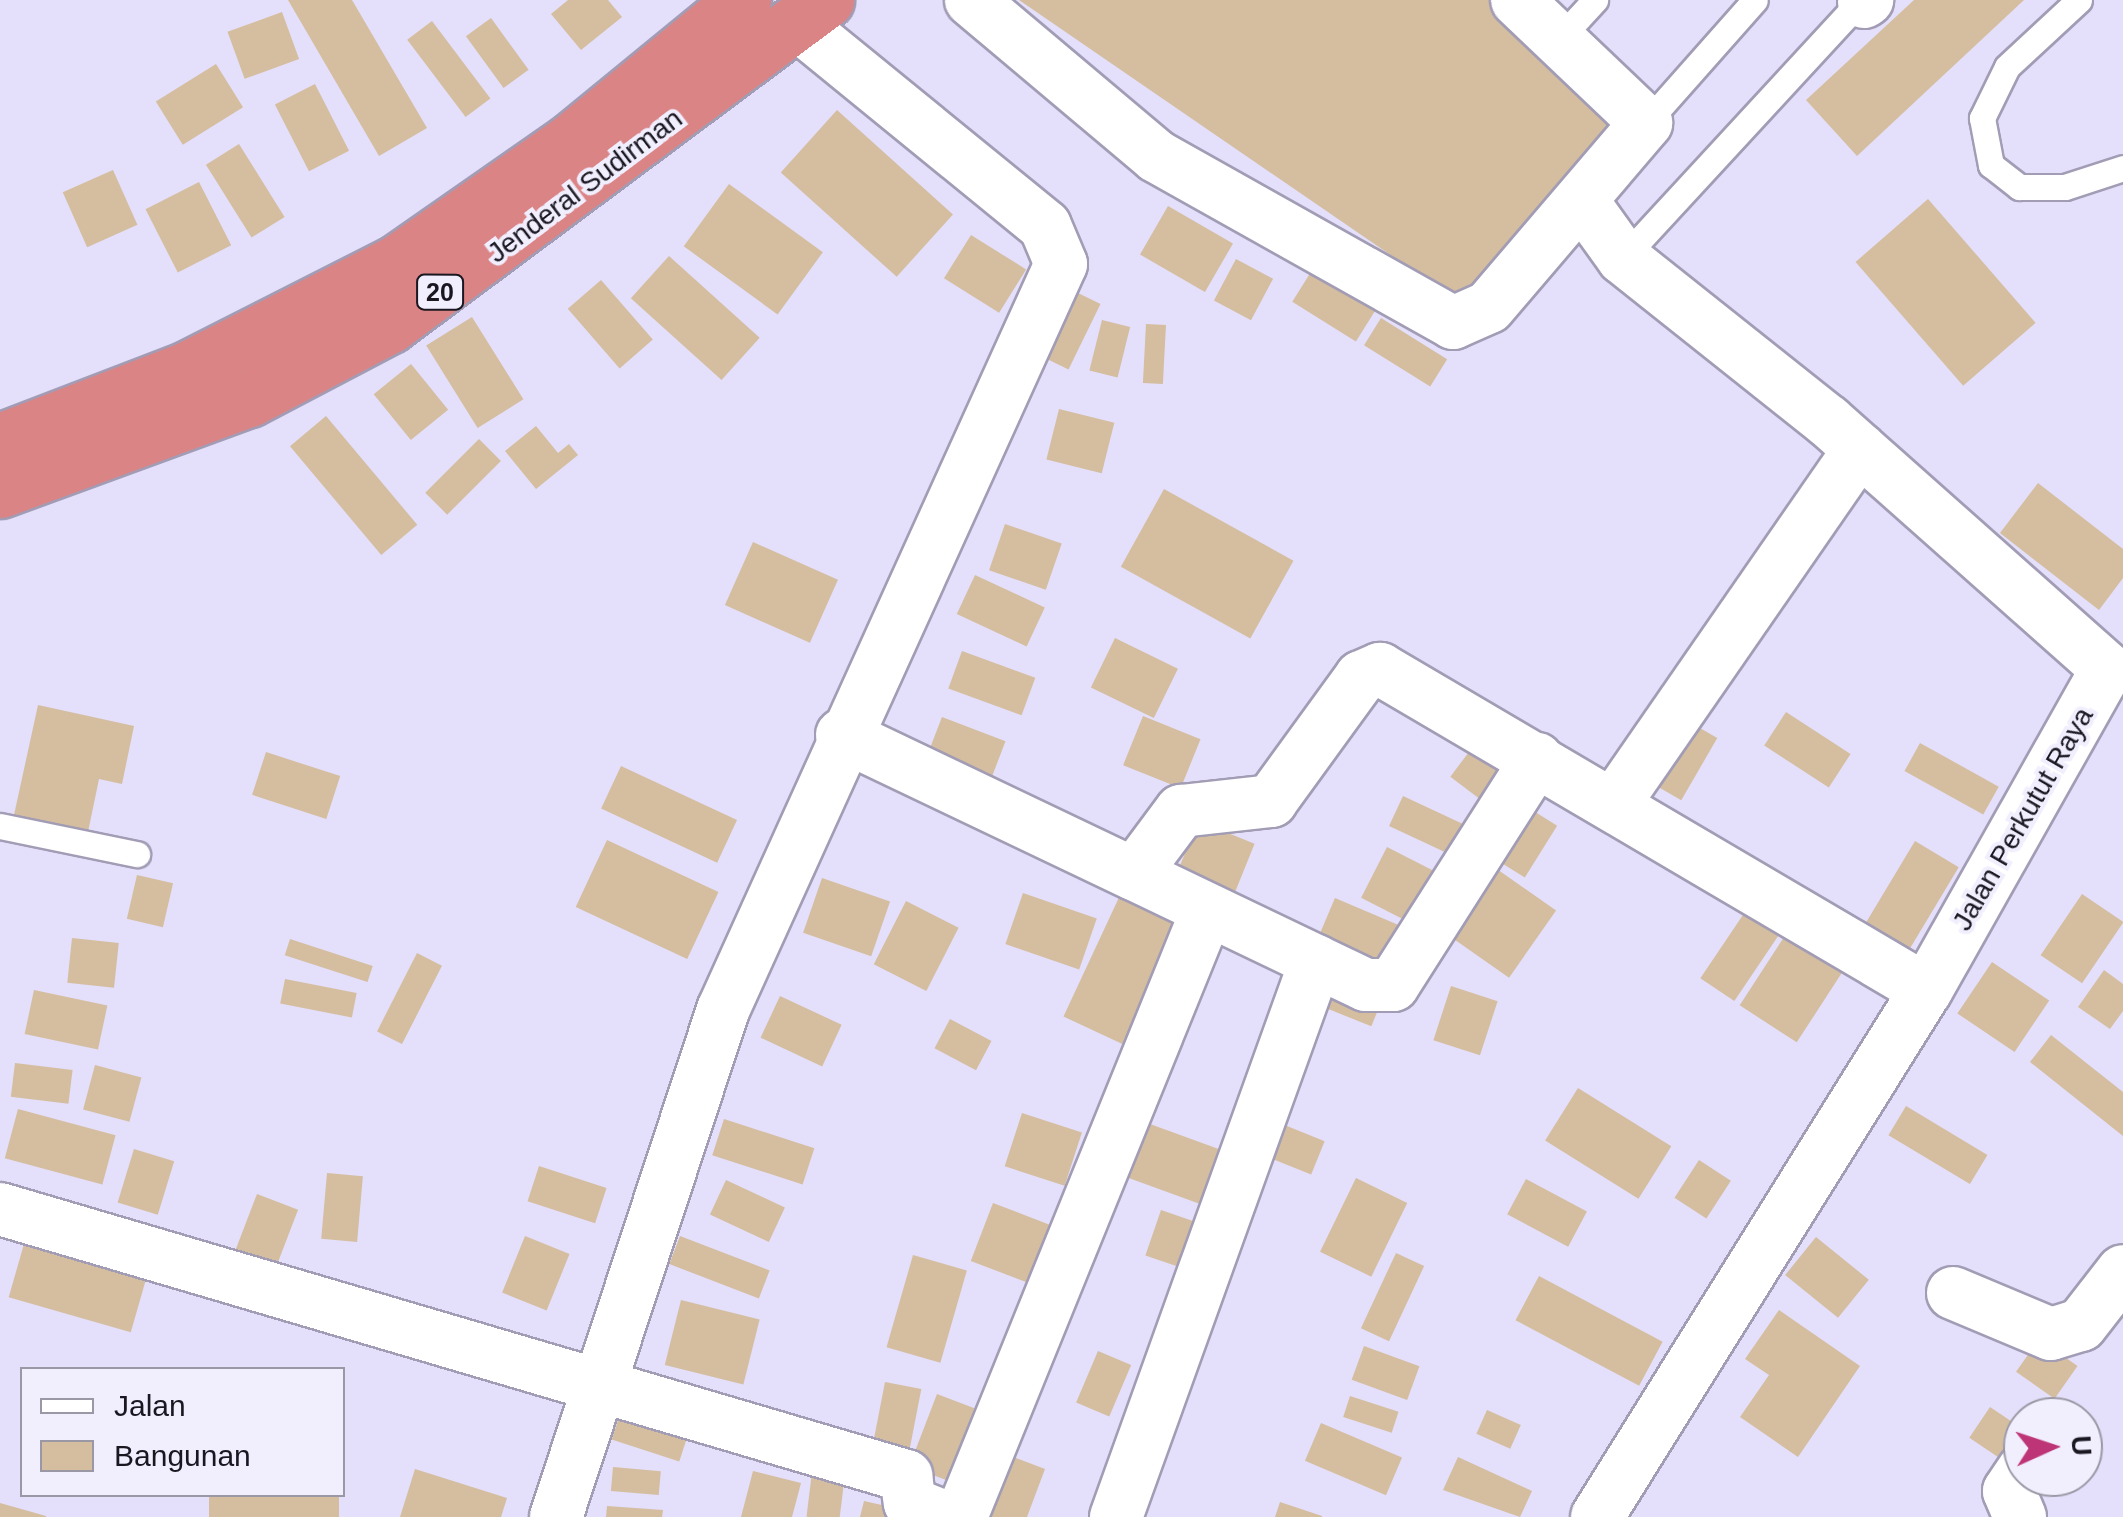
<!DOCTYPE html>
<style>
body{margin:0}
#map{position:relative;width:2123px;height:1517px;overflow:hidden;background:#e4dffa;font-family:Helvetica,sans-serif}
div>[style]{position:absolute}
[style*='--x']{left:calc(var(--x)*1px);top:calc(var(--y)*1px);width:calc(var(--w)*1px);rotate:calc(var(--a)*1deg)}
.building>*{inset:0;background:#d4be9f;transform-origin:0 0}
.roads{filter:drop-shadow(2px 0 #a29cb5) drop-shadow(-2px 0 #a29cb5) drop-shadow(0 2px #a29cb5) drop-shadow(0 -2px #a29cb5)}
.service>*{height:25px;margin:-12.5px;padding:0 12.5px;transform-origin:12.5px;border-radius:12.5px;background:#fff}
.minor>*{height:52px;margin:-26px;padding:0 26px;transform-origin:26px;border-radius:26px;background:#fff}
.trunk>*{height:55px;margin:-27.5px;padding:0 27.5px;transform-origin:27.5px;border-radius:27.5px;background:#da8486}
span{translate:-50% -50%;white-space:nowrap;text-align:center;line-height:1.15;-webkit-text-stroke:8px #f1eefe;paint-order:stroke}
.shield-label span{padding:2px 8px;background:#f1eefe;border:2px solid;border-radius:8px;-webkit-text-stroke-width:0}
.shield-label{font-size:25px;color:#1a1721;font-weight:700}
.street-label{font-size:28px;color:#1a1721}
.legend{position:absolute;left:20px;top:1367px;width:325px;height:130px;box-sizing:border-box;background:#f1eefe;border:2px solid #9b98a6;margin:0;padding:12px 18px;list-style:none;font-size:30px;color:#1a1721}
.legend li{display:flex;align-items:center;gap:20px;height:50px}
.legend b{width:50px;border:2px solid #9b98a6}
.north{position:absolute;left:2003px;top:1397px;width:100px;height:100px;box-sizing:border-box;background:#f1eefe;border:2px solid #9b98a6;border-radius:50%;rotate:87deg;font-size:28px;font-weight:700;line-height:40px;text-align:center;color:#1a1721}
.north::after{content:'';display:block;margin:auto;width:35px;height:45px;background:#bd3576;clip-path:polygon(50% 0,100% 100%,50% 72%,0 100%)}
</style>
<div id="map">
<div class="building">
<div style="clip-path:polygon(288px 0,352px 0,427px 128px,379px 156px)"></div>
<div style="clip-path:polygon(568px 0,608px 0,622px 17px,581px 50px,551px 14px)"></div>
<div style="clip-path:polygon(1019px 0,1498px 0,1621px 113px,1459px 302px)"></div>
<div style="clip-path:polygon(1914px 0,2024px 0,1857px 156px,1806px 100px)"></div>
<div style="left:282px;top:12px;width:50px;height:58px;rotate:70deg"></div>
<div style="left:491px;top:18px;width:64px;height:31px;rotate:54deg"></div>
<div style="left:432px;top:21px;width:97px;height:31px;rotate:53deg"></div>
<div style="left:216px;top:64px;width:51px;height:71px;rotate:58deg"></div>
<div style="left:315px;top:84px;width:75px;height:45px;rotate:63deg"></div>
<div style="left:837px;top:110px;width:156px;height:84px;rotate:42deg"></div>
<div style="left:239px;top:144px;width:86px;height:39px;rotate:58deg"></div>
<div style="left:113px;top:170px;width:60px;height:55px;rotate:66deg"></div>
<div style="left:199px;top:182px;width:71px;height:60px;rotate:63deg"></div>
<div style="left:729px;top:184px;width:116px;height:77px;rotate:36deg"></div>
<div style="left:1928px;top:199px;width:164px;height:96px;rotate:49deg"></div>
<div style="left:1168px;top:206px;width:75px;height:56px;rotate:30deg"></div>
<div style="left:971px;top:235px;width:65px;height:51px;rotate:32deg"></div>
<div style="left:669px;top:256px;width:122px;height:57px;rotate:42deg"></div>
<div style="left:1236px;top:259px;width:42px;height:47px;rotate:28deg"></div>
<div style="left:1314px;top:267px;width:75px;height:41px;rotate:32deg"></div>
<div style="left:601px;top:280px;width:79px;height:44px;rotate:49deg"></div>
<div style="left:1078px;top:293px;width:25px;height:73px;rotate:26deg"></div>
<div style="left:472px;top:317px;width:97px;height:54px;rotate:58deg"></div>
<div style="left:1381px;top:318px;width:78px;height:32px;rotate:32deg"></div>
<div style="left:1102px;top:320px;width:29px;height:52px;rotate:14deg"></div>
<div style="left:1146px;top:324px;width:20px;height:59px;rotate:3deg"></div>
<div style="left:411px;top:364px;width:59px;height:48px;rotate:51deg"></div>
<div style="left:1059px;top:409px;width:57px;height:52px;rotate:14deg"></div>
<div style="left:326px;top:416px;width:142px;height:47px;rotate:50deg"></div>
<div style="clip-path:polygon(536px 426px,558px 453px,569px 444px,578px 455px,536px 489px,505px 451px)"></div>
<div style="left:479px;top:439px;width:31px;height:76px;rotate:45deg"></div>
<div style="clip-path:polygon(2038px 483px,2123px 549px,2123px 578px,2099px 610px,2000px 533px)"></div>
<div style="left:1164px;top:489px;width:148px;height:89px;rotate:29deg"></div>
<div style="left:1005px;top:524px;width:60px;height:49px;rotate:19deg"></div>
<div style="left:753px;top:542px;width:93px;height:69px;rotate:24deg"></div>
<div style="left:975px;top:575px;width:77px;height:43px;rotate:25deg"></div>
<div style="left:1115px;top:638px;width:70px;height:55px;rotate:26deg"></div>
<div style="left:962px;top:651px;width:78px;height:40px;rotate:20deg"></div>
<div style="clip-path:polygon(38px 705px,134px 726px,122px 784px,99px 779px,88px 832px,14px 815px)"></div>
<div style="left:1786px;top:712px;width:77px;height:40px;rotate:33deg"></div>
<div style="left:1143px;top:716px;width:62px;height:53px;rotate:22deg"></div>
<div style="left:942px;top:717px;width:68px;height:44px;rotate:21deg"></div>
<div style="left:1693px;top:724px;width:28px;height:72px;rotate:30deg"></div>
<div style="left:1481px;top:736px;width:44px;height:51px;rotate:37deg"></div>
<div style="left:1920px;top:743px;width:90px;height:32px;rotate:29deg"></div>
<div style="left:266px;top:752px;width:78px;height:45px;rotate:18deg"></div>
<div style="left:621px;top:766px;width:128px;height:47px;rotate:25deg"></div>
<div style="left:1403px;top:796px;width:68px;height:33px;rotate:25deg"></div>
<div style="left:1519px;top:802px;width:45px;height:61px;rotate:32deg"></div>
<div style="left:1198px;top:821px;width:61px;height:56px;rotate:22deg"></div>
<div style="left:607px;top:840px;width:123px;height:74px;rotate:25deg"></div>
<div style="left:1915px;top:841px;width:51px;height:100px;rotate:31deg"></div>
<div style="left:1387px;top:847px;width:67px;height:57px;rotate:27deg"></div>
<div style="left:1484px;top:860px;width:88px;height:82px;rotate:35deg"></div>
<div style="left:137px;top:875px;width:37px;height:45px;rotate:13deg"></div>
<div style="left:1129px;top:876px;width:72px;height:155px;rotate:25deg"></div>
<div style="left:822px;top:878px;width:72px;height:58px;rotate:19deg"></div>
<div style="left:1023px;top:893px;width:78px;height:54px;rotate:19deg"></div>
<div style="left:2082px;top:894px;width:50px;height:74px;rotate:34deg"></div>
<div style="left:1335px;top:898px;width:76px;height:44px;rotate:23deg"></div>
<div style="left:906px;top:901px;width:59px;height:71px;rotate:27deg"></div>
<div style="left:1749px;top:906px;width:41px;height:87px;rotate:34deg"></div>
<div style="left:1786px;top:934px;width:68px;height:85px;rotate:33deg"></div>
<div style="left:72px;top:938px;width:47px;height:45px;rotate:6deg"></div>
<div style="left:290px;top:939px;width:87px;height:17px;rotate:18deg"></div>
<div style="left:417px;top:953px;width:28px;height:88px;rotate:27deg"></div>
<div style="left:1992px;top:962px;width:69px;height:62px;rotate:34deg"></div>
<div style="clip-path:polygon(2104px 970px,2123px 984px,2123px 1011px,2110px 1029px,2078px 1007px)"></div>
<div style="left:285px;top:979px;width:73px;height:25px;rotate:11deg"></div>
<div style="left:1333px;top:985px;width:51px;height:24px;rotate:22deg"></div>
<div style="left:1451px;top:986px;width:49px;height:57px;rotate:18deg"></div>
<div style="left:34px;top:990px;width:75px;height:45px;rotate:12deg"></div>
<div style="left:780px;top:996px;width:68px;height:46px;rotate:25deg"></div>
<div style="left:950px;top:1019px;width:47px;height:33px;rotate:28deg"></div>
<div style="clip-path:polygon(2051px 1035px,2123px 1092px,2123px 1136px,2030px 1062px)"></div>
<div style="left:15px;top:1063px;width:58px;height:34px;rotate:7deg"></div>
<div style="left:95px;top:1065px;width:48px;height:46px;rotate:15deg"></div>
<div style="left:1578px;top:1088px;width:110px;height:62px;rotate:32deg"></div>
<div style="left:1906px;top:1106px;width:95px;height:34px;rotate:31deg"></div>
<div style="left:18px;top:1109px;width:101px;height:51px;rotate:15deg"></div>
<div style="left:1022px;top:1113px;width:63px;height:56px;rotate:18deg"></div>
<div style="left:724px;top:1119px;width:95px;height:38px;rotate:18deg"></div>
<div style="left:1139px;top:1120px;width:92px;height:58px;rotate:20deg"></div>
<div style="left:1282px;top:1124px;width:46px;height:36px;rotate:22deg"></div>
<div style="left:134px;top:1149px;width:42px;height:56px;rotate:17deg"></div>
<div style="left:1699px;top:1160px;width:38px;height:45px;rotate:33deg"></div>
<div style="left:539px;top:1166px;width:71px;height:37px;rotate:18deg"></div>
<div style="left:327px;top:1173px;width:36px;height:66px;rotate:5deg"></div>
<div style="left:1356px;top:1178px;width:57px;height:82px;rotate:26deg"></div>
<div style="left:1526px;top:1179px;width:69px;height:40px;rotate:28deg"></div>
<div style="left:726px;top:1180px;width:65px;height:38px;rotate:25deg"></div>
<div style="left:257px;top:1194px;width:44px;height:61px;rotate:21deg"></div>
<div style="left:993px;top:1203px;width:62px;height:62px;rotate:21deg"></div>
<div style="left:1161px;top:1210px;width:46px;height:48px;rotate:19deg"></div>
<div style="left:28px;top:1230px;width:127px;height:70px;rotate:16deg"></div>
<div style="left:525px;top:1236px;width:48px;height:61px;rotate:22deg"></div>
<div style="left:680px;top:1236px;width:96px;height:30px;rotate:21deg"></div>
<div style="left:1816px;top:1237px;width:68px;height:49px;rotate:39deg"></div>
<div style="left:1396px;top:1253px;width:31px;height:83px;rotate:25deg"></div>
<div style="left:913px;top:1255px;width:56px;height:96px;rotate:16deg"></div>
<div style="left:1539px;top:1276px;width:140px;height:50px;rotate:28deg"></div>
<div style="left:681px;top:1300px;width:81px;height:67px;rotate:14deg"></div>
<div style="clip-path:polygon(1779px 1310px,1860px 1366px,1798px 1457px,1740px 1417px,1769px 1375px,1745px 1359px)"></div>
<div style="left:2039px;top:1339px;width:47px;height:40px;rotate:35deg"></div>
<div style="left:1364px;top:1346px;width:59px;height:36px;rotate:20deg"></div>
<div style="left:1098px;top:1351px;width:36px;height:56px;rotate:23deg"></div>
<div style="left:885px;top:1382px;width:37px;height:72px;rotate:11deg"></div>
<div style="left:937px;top:1394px;width:40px;height:77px;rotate:21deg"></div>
<div style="left:1350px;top:1396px;width:51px;height:22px;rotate:18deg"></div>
<div style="left:1990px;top:1407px;width:40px;height:37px;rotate:34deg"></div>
<div style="left:1487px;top:1410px;width:37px;height:26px;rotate:24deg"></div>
<div style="left:621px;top:1411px;width:71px;height:30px;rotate:18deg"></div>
<div style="left:1321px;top:1423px;width:88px;height:41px;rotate:23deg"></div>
<div style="clip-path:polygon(998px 1451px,1045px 1469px,1027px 1517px,977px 1517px)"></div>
<div style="clip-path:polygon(1458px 1457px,1532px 1491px,1520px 1517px,1443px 1490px)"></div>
<div style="left:613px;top:1467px;width:48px;height:24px;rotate:5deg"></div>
<div style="clip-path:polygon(415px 1469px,507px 1498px,501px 1517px,400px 1517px)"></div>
<div style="clip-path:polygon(753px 1471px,801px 1483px,792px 1517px,741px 1517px)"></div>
<div style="left:812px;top:1472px;width:33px;height:45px;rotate:7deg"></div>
<div style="left:209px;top:1494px;width:130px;height:24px"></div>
<div style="clip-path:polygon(864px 1501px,908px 1511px,907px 1517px,860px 1517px)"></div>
<div style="clip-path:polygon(1280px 1502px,1322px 1516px,1322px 1517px,1275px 1517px)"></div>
<div style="clip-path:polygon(0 1503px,46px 1516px,46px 1517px,0 1517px)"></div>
<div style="clip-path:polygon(607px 1506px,663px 1510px,662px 1517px,606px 1517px)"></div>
</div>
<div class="roads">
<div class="service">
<div style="--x:2079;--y:0;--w:98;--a:137.1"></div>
<div style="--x:2007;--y:67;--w:57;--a:116.1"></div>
<div style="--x:1982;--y:118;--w:48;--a:79.2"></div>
<div style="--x:1991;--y:165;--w:36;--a:38"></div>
<div style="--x:2019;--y:187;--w:46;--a:0"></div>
<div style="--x:2065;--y:187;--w:61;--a:-18.1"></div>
<div style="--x:1560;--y:38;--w:52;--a:-47.4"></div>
<div style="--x:1646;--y:123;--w:164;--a:-48.5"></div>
<div style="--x:1623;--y:258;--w:351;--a:-47.3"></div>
<div style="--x:0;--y:826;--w:140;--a:11.6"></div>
</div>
<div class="minor">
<div style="--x:971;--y:0;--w:242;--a:40.1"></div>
<div style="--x:1156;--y:156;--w:341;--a:29.3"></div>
<div style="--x:1453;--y:323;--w:39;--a:-24"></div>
<div style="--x:1489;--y:307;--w:242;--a:-49.5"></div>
<div style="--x:1646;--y:123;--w:178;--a:-136.4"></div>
<div style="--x:1864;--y:2;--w:4;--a:-34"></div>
<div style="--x:1582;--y:201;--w:70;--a:54.3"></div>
<div style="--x:1623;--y:258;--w:262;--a:38.5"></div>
<div style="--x:1828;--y:421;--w:373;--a:41.6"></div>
<div style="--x:2107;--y:669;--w:369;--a:119.4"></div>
<div style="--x:1926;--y:990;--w:621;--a:121.98"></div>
<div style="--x:842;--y:735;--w:323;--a:25.5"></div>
<div style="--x:1134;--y:874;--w:79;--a:-53.3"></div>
<div style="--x:1181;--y:811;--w:91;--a:-6.3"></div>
<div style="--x:1271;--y:801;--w:153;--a:-54"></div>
<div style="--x:1361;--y:677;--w:21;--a:-23"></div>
<div style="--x:1380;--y:669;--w:633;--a:30.45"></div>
<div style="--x:1616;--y:801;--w:428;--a:-55.3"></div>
<div style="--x:1134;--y:874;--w:257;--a:25.6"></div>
<div style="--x:1366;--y:985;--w:27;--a:0"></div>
<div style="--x:1393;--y:985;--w:268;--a:-57.5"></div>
<div style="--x:0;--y:1209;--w:945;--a:16.42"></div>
<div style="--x:906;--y:1476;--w:27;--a:82"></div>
<div style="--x:910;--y:1503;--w:37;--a:22"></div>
<div style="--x:1953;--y:1293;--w:106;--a:22.7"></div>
<div style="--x:2051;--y:1334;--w:31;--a:-17"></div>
<div style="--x:2081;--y:1325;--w:68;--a:-52.1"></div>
<div style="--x:556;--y:1517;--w:534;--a:-71.77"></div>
<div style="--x:723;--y:1010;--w:819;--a:-65.63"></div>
<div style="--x:1061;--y:264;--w:41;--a:-112.8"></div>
<div style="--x:1045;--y:226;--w:321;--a:-140.8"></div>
<div style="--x:961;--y:1517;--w:654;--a:-67.91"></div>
<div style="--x:1116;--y:1517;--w:591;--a:-70.22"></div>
<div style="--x:2020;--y:1517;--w:28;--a:-113"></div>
<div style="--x:2009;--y:1491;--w:25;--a:-56"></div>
</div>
<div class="trunk">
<div style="--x:0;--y:441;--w:198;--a:-21"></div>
<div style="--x:185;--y:370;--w:237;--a:-26.9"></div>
<div style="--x:396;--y:263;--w:215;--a:-34.9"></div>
<div style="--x:572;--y:140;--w:221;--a:-39.3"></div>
<div style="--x:0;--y:490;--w:265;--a:-20.1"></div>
<div style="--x:249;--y:399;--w:159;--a:-27.7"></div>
<div style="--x:390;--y:325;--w:544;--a:-36.7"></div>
</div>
</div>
<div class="shield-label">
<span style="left:440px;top:292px">20</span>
</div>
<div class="street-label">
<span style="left:585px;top:186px;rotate:-37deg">Jenderal Sudirman</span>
<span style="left:2023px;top:819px;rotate:-60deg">Jalan Perkutut Raya</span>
</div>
<ul class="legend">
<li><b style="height:12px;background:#fff"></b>Jalan</li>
<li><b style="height:28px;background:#d4be9f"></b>Bangunan</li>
</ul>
<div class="north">U</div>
</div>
